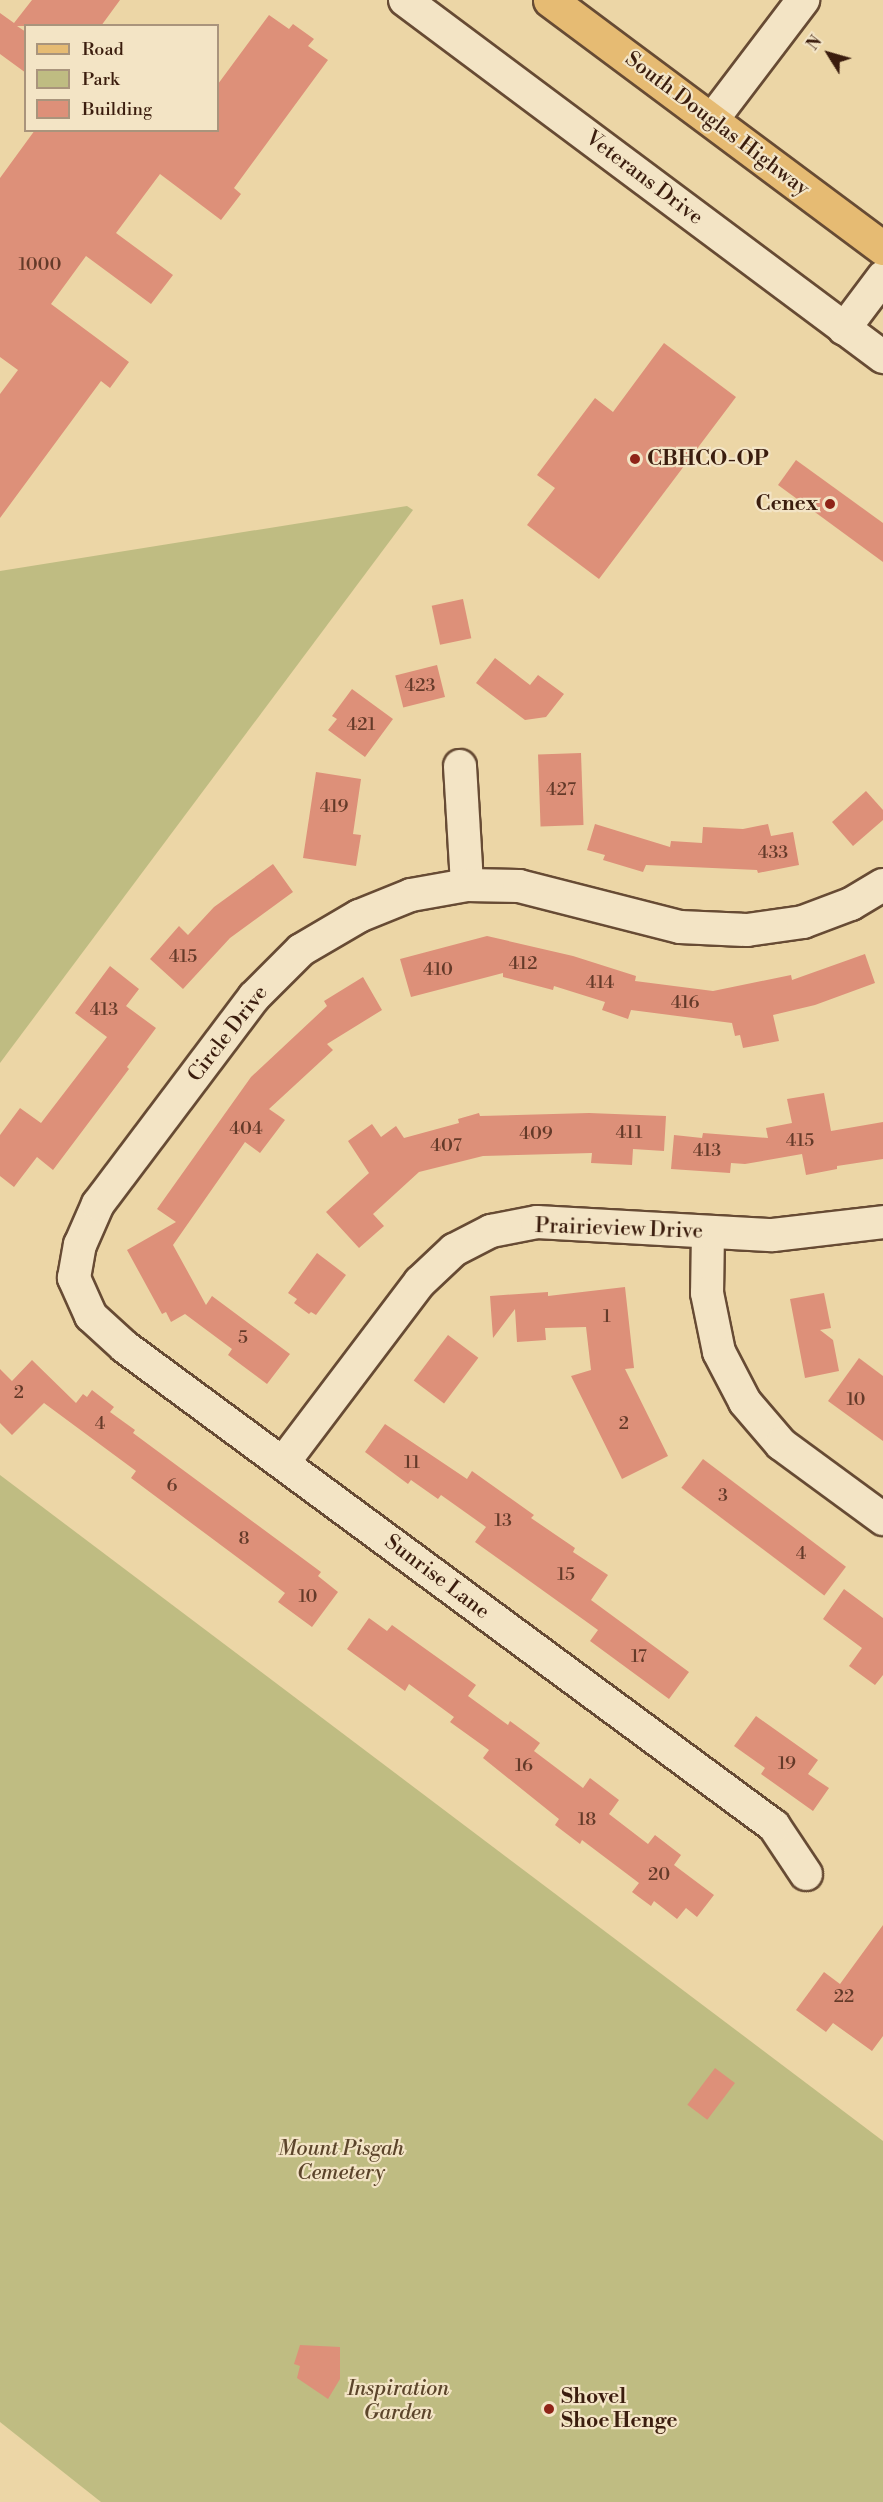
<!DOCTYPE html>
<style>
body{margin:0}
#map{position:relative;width:883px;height:2502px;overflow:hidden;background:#ecd6a6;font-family:"Libre Bodoni",serif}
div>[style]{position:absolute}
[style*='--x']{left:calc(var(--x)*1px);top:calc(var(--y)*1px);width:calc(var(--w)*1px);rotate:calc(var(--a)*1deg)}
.green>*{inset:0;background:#bfbc82}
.building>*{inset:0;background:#dd9079;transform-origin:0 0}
.roads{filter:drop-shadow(2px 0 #674b34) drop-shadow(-2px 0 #674b34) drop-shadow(0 2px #674b34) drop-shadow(0 -2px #674b34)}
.minor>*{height:32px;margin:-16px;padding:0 16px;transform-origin:16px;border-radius:16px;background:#f3e4c5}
.major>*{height:33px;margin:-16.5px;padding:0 16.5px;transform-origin:16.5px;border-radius:16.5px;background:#e6bb73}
.dots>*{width:16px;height:16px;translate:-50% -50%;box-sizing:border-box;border:3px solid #f3e4c5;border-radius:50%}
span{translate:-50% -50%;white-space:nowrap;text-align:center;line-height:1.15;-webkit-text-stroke:4.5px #f3e4c5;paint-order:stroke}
.number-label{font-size:18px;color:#643a29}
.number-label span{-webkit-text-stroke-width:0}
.street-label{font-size:21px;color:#3b1d0e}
.poi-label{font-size:21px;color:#3b1d0e;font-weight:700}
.left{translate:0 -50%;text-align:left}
.right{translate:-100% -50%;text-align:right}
.park-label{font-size:21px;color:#5c452b;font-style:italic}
.legend{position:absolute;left:24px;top:24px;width:195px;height:108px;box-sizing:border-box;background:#f3e4c5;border:2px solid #a9947c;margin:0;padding:8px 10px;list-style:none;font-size:18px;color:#3b1d0e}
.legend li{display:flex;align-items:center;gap:12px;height:30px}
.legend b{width:30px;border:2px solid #a9947c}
.north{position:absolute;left:799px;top:24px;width:60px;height:60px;-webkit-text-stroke:4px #f3e4c5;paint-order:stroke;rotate:307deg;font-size:16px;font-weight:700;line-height:24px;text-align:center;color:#3b1d0e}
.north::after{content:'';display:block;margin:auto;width:21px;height:27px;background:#3b1d0e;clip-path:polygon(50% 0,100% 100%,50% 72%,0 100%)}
</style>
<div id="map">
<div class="green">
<div style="clip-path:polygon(407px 506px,413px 510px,0 1063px,0 571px)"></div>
<div style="clip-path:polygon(0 1475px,883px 2141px,883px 2502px,101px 2502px,0 2422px)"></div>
</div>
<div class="building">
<div style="clip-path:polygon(32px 0,120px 0,101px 26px,17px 26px,26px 32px,26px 73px,0 54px,0 13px,14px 23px)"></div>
<div style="clip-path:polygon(269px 15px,289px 29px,293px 24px,314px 39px,308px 46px,328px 60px,234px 188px,241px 194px,221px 220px,160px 174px,116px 233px,173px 275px,151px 304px,86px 256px,51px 304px,129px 362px,110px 388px,101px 381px,0 518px,0 394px,18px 370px,0 357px,0 178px,35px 130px,218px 130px,218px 84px)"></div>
<div style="clip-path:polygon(664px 343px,736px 397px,599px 579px,527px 525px,555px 488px,537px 475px,595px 398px,613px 412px)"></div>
<div style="clip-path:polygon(796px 460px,883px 523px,883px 562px,778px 485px)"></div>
<div style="left:463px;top:599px;width:40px;height:32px;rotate:78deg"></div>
<div style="clip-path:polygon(495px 658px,530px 685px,538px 675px,564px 694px,546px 717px,525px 720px,476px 683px)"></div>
<div style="left:437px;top:665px;width:33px;height:43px;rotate:76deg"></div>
<div style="clip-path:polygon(352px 689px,393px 719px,365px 757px,328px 730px,337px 719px,332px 716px)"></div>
<div style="left:581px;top:753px;width:72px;height:43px;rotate:88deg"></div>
<div style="clip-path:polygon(316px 772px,361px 779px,353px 834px,361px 835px,356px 866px,303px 858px)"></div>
<div style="clip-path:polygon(866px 791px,883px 810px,883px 820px,853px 846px,832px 822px)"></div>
<div style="clip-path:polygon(595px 824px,670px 847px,671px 841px,702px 843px,703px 827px,743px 829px,768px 824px,771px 836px,793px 832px,799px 865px,758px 873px,757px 870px,646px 865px,643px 872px,603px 860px,605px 855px,587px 850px)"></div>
<div style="clip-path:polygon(273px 864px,293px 892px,230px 938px,183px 989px,150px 959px,179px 926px,188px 935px,214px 907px)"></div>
<div style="clip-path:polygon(487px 936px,573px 956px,636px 976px,635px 981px,713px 991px,791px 975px,792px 980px,865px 954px,875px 983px,815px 1005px,773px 1015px,779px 1041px,743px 1048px,740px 1035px,735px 1036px,732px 1023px,631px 1010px,628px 1019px,602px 1010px,605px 1002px,554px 986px,553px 990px,503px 977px,503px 973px,411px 997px,400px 959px)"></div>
<div style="clip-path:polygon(110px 966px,139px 989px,126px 1006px,156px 1028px,127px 1067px,129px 1069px,53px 1170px,37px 1157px,14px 1187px,0 1176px,0 1135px,20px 1108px,41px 1123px,107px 1037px,75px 1013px)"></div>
<div style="clip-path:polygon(363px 977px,382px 1010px,327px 1044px,333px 1050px,269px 1109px,285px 1120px,260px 1153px,245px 1142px,173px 1245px,206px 1305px,212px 1296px,290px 1354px,267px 1384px,228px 1355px,232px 1349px,185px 1314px,171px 1322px,166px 1312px,162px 1314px,127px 1250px,176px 1222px,157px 1209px,251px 1077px,327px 1006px,324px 1001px)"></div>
<div style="clip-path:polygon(824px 1093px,831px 1131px,883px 1122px,883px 1159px,837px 1166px,837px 1169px,806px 1175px,802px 1154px,745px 1164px,731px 1163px,730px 1173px,671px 1169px,674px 1135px,702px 1138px,703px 1133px,768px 1138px,766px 1128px,792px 1123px,787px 1099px)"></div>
<div style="clip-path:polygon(479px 1113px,480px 1116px,589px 1113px,666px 1116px,664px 1151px,633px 1149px,632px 1165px,591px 1163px,592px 1153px,483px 1156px,419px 1172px,373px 1214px,384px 1226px,359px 1248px,326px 1212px,369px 1173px,348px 1141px,372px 1124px,381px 1137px,396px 1126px,404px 1138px,459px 1123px,458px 1119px)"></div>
<div style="clip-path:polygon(317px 1253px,346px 1275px,316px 1315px,311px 1312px,309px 1314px,294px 1303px,297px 1299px,288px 1293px)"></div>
<div style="clip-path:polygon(625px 1287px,634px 1368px,625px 1369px,668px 1456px,622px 1479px,571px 1376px,591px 1370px,586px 1327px,545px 1328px,546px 1340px,517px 1342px,515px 1309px,493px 1338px,490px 1296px,548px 1292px,548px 1296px)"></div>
<div style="clip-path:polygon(824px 1293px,831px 1328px,820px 1330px,833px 1340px,839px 1371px,805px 1378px,790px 1299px)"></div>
<div style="left:448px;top:1335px;width:38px;height:57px;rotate:37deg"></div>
<div style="clip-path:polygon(859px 1358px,883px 1376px,883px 1441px,828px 1401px)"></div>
<div style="clip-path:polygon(32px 1360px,76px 1403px,83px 1394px,87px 1397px,92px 1390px,114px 1407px,110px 1412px,135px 1430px,133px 1433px,321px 1572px,318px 1576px,338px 1592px,312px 1627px,278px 1602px,285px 1593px,131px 1478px,136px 1471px,44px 1403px,12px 1435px,0 1423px,0 1369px,12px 1381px)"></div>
<div style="clip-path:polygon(385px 1424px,467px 1479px,472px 1471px,534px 1515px,531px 1518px,575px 1548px,573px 1552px,608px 1575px,591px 1600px,689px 1672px,669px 1699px,590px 1641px,598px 1630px,475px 1542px,486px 1527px,441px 1495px,438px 1499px,411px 1480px,408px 1484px,365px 1452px)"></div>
<div style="left:703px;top:1459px;width:179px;height:36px;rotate:37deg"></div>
<div style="clip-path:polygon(844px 1589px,883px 1618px,883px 1675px,875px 1685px,849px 1666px,862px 1648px,823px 1619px)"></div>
<div style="clip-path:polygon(369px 1618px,387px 1631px,392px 1625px,476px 1685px,468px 1696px,508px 1725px,510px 1721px,540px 1743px,534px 1751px,583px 1788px,590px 1778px,619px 1800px,609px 1814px,648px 1844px,655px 1835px,681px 1855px,674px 1865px,714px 1895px,697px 1917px,686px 1908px,677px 1919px,654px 1901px,651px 1906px,632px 1892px,639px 1883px,582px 1840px,580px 1844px,555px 1825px,559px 1819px,483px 1758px,489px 1750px,450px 1722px,454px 1717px,409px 1684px,405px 1691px,347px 1649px)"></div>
<div style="clip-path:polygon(756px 1716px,818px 1760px,808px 1774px,829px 1788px,813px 1811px,761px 1774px,765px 1768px,734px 1746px)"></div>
<div style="clip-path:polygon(883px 1925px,883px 2036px,872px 2051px,833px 2023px,826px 2032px,796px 2010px,824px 1972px,840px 1984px)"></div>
<div style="left:715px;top:2068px;width:25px;height:46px;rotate:37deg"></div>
<div style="clip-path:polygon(300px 2345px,340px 2347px,340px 2379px,328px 2399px,297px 2378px,300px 2366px,294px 2364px)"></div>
</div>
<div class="roads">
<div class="minor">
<div style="--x:405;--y:0;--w:597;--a:36.75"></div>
<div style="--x:712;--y:120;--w:151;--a:-52.8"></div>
<div style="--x:844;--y:329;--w:65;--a:-53.1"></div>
<div style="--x:460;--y:766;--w:119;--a:86.6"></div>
<div style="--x:708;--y:1232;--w:61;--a:90.9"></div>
<div style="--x:707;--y:1293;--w:60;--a:78.5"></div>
<div style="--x:719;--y:1352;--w:56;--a:62.5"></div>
<div style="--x:745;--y:1402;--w:55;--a:49.4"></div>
<div style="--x:781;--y:1444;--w:127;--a:36.3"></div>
<div style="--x:283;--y:1463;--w:227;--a:-52.9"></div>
<div style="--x:420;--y:1282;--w:47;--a:-43.3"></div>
<div style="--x:454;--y:1250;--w:42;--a:-27.2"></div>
<div style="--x:491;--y:1231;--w:47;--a:-11.1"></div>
<div style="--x:537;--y:1222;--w:236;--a:3.2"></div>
<div style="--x:773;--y:1235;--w:111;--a:-6.7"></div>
<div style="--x:806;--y:1874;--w:58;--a:-123.7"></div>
<div style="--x:774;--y:1826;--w:807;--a:-143.57"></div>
<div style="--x:125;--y:1347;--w:46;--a:-137.6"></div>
<div style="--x:91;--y:1316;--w:42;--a:-114.1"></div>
<div style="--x:74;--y:1278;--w:34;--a:-80"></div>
<div style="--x:80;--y:1245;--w:45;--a:-66.3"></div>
<div style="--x:98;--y:1204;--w:259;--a:-53"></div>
<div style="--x:254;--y:997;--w:66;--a:-45"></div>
<div style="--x:301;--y:950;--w:67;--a:-30.4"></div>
<div style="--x:359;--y:916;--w:56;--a:-22"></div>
<div style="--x:411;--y:895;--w:57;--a:-10.1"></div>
<div style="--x:467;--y:885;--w:52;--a:1.1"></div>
<div style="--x:519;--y:886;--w:166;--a:14.3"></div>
<div style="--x:680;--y:927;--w:67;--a:2.6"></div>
<div style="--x:747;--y:930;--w:57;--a:-8.1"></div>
<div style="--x:803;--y:922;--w:51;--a:-20.6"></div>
<div style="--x:851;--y:904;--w:37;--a:-31"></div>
</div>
<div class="major">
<div style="--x:550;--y:0;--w:415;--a:36.7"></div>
</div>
</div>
<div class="dots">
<div style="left:635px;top:459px;background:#8f2418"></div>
<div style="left:830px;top:504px;background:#8f2418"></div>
<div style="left:549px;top:2409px;background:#8f2418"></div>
</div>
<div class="number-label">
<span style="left:40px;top:265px">1000</span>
<span style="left:420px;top:686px">423</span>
<span style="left:361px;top:725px">421</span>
<span style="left:561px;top:790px">427</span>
<span style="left:334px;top:807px">419</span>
<span style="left:773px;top:853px">433</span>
<span style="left:183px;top:957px">415</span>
<span style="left:523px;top:964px">412</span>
<span style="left:438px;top:970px">410</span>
<span style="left:600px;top:983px">414</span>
<span style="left:685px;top:1003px">416</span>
<span style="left:104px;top:1010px">413</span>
<span style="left:246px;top:1129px">404</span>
<span style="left:629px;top:1133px">411</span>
<span style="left:536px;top:1134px">409</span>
<span style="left:800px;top:1141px">415</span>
<span style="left:446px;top:1146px">407</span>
<span style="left:707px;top:1151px">413</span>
<span style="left:607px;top:1317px">1</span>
<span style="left:243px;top:1338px">5</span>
<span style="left:19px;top:1393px">2</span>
<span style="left:856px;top:1400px">10</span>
<span style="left:100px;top:1424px">4</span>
<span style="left:624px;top:1424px">2</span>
<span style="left:412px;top:1463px">11</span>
<span style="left:172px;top:1486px">6</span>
<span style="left:723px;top:1496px">3</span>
<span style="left:503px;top:1521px">13</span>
<span style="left:244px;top:1539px">8</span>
<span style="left:801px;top:1554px">4</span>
<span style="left:566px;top:1575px">15</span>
<span style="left:308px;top:1597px">10</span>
<span style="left:639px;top:1657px">17</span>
<span style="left:787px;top:1764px">19</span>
<span style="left:524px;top:1766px">16</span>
<span style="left:587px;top:1820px">18</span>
<span style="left:659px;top:1875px">20</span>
<span style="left:844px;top:1997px">22</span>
</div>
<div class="street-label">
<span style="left:717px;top:124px;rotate:37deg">South Douglas Highway</span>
<span style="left:644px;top:178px;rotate:37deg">Veterans Drive</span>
<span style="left:228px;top:1034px;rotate:-52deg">Circle Drive</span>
<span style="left:619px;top:1229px;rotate:2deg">Prairieview Drive</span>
<span style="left:437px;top:1577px;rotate:37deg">Sunrise Lane</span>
</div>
<div class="poi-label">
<span class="left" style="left:647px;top:459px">CBHCO-OP</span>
<span class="right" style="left:818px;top:504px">Cenex</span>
<span class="left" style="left:561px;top:2409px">Shovel<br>Shoe Henge</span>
</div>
<div class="park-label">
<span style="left:341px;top:2161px">Mount Pisgah<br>Cemetery</span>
<span style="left:398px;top:2401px">Inspiration<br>Garden</span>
</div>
<ul class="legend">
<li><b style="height:8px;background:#e6bb73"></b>Road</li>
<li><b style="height:16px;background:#bfbc82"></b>Park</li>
<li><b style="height:16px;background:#dd9079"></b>Building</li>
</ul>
<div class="north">N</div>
</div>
